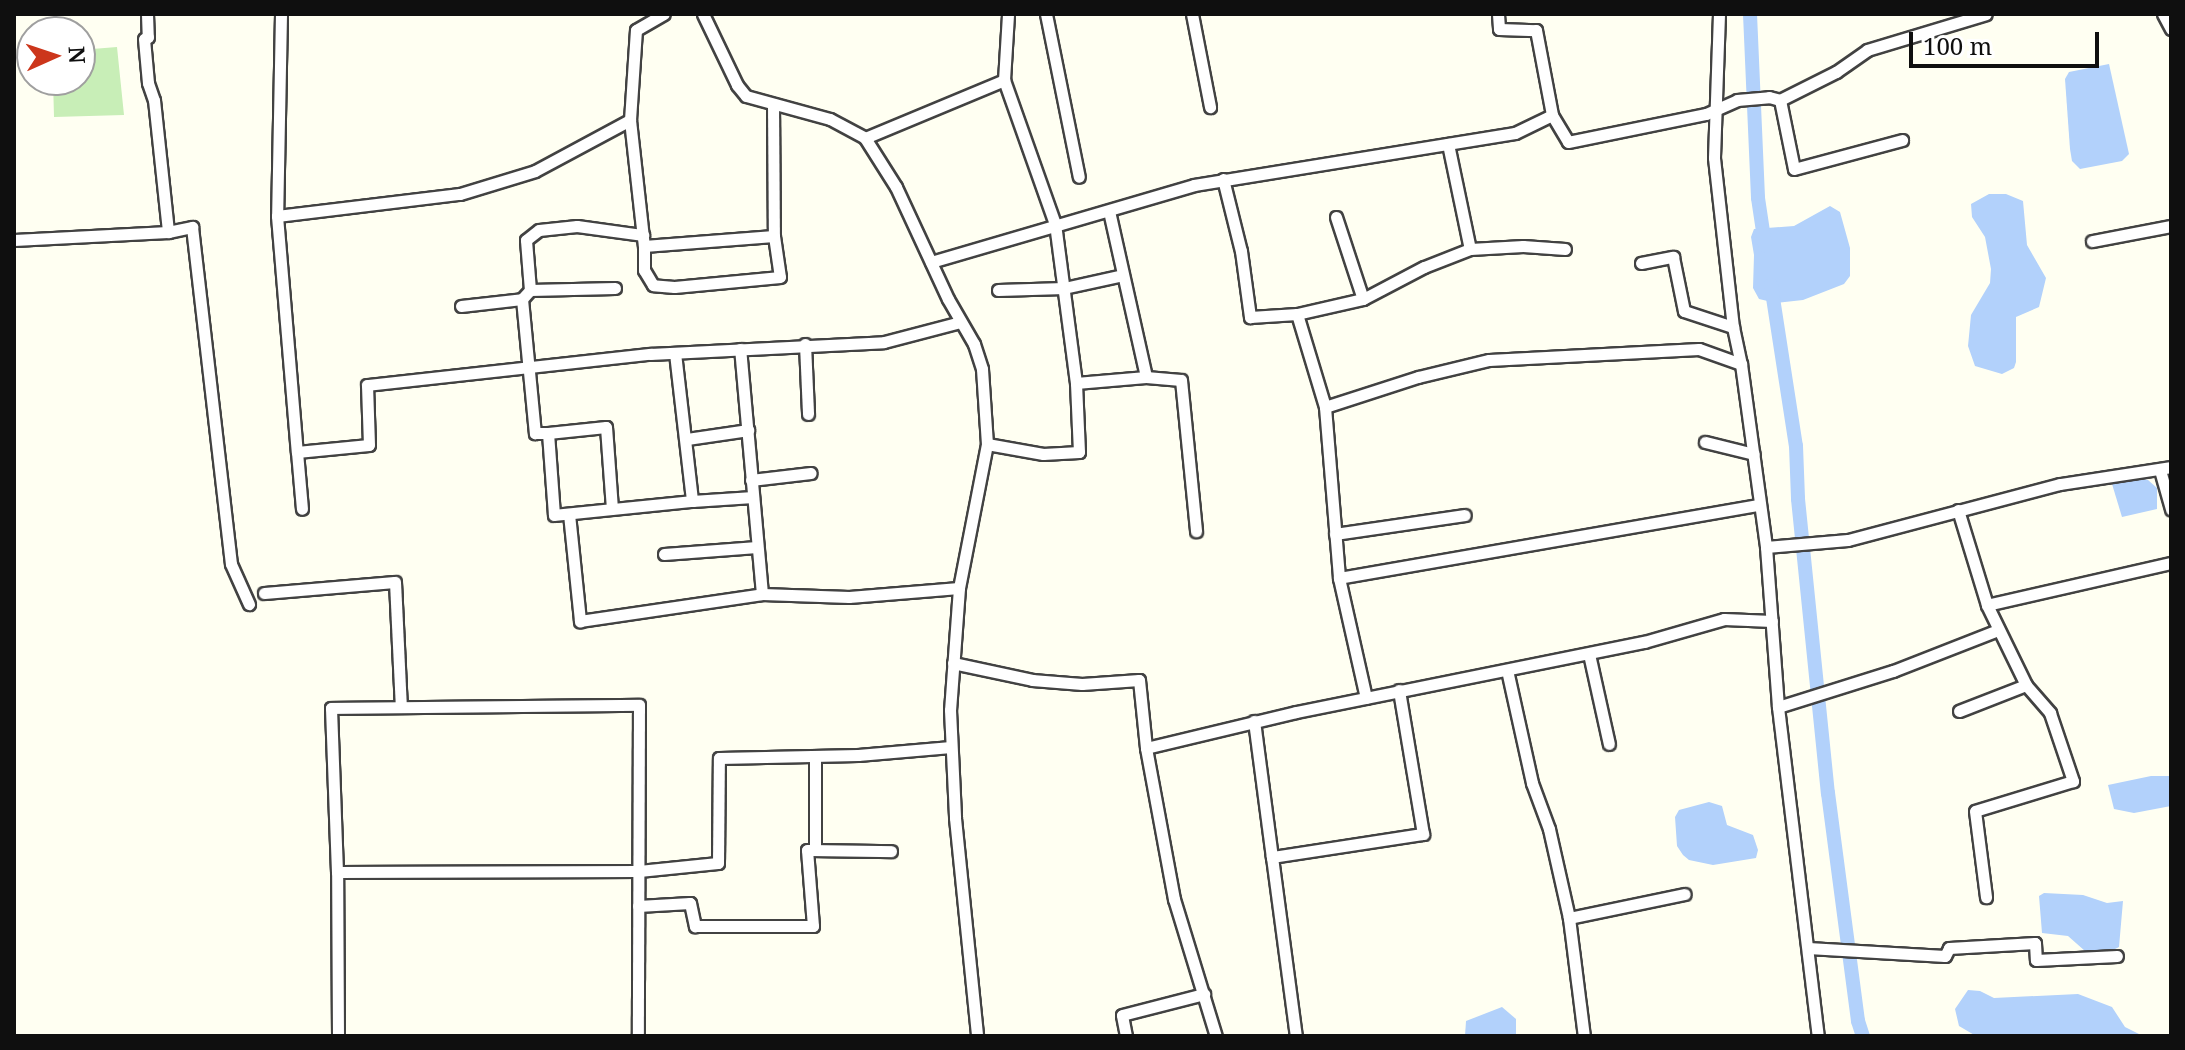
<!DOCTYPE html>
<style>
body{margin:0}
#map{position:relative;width:2185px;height:1050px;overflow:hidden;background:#fffff2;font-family:"Noto Serif",serif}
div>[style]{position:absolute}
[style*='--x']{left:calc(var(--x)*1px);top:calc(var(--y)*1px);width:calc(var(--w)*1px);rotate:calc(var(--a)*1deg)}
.green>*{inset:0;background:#c8eeb7}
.water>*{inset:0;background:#b2d1fb}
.canal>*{height:14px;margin:-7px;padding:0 7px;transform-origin:7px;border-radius:7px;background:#b2d1fb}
.roads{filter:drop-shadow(2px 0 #424242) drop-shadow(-2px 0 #424242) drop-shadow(0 2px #424242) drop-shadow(0 -2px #424242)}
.minor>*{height:11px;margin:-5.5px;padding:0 5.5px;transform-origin:5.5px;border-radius:5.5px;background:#fff}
span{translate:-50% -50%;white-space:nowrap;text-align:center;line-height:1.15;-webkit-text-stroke:8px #fff;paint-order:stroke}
.frame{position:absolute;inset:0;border:16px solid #0f0f0f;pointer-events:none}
.north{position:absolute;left:16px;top:16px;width:80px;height:80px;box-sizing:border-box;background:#fff;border:2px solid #9f9f9f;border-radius:50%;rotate:87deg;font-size:22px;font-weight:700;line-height:32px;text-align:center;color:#0f0f0f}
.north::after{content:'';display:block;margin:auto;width:28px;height:36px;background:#cc361b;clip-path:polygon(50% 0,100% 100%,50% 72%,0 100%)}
.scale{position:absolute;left:1909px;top:32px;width:190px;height:36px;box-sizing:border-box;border:4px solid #0f0f0f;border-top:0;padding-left:10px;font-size:24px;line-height:28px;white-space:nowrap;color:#0f0f0f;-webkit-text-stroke:6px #fff;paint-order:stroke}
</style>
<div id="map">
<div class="green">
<div style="clip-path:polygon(117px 47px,124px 115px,54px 117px,53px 80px,80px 80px,80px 50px)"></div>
</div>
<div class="water">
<div style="clip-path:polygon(2109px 64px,2129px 154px,2122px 161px,2080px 169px,2072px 161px,2070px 149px,2065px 79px,2069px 72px)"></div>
<div style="clip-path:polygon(1989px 194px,2006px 194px,2023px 201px,2027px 245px,2046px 278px,2039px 307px,2016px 317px,2016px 362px,2014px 368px,2002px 374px,1975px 366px,1968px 346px,1971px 315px,1990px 283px,1991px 269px,1985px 237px,1972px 217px,1971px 204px)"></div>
<div style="clip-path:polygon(1830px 206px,1840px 212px,1850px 248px,1850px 276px,1844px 284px,1803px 300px,1776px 303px,1759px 299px,1753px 288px,1754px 255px,1751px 237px,1754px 229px,1794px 226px)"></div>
<div style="clip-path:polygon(2138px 478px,2148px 480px,2157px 488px,2157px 509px,2122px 517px,2112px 484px)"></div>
<div style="clip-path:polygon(2151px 776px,2171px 776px,2171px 806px,2134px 813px,2114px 809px,2108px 785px)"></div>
<div style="clip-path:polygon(1709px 802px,1722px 806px,1727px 825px,1753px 835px,1758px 850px,1756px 858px,1713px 865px,1689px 860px,1683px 855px,1677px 846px,1675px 817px,1679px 810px)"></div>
<div style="clip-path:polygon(2044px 893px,2083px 895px,2107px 903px,2123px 901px,2119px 947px,2109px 952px,2085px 951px,2068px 936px,2042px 933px,2039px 896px)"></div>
<div style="clip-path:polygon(1968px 990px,1980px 991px,1994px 998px,2078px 994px,2112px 1007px,2125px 1027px,2143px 1036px,1976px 1036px,1959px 1026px,1955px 1009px)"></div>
<div style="clip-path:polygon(1502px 1007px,1516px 1019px,1516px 1036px,1465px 1036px,1466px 1021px)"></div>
</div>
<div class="canal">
<div style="--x:1750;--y:14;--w:184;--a:87.5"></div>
<div style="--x:1758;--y:198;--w:48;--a:81.5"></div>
<div style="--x:1771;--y:285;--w:163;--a:81.2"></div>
<div style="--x:1796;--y:446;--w:53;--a:87.8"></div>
<div style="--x:1798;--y:499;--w:296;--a:84.2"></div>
<div style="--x:1828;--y:793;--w:230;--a:82.5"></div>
<div style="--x:1858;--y:1021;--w:16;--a:72"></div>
</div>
<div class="roads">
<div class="minor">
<div style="--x:147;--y:14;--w:23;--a:88"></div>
<div style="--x:148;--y:37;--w:4;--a:153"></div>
<div style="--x:144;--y:39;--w:44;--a:84.8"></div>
<div style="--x:148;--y:83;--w:18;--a:71"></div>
<div style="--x:154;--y:100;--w:133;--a:83.9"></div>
<div style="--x:281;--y:14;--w:202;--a:91.1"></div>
<div style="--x:277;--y:216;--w:237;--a:85.2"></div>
<div style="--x:297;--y:452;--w:72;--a:-5.6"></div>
<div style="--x:369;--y:445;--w:60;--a:-91.9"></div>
<div style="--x:367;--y:385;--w:285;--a:-6.3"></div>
<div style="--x:650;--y:354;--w:234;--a:-2.9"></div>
<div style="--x:884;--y:342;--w:79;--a:-14.7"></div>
<div style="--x:703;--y:14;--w:79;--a:64.4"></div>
<div style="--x:737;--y:85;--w:14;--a:51"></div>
<div style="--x:746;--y:96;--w:87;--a:15.3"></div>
<div style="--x:830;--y:119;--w:40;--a:28"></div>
<div style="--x:865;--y:138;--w:58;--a:57.7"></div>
<div style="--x:896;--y:187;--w:123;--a:65.1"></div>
<div style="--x:948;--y:299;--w:52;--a:60"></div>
<div style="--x:974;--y:344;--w:26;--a:72"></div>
<div style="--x:982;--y:369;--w:75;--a:86.2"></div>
<div style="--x:987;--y:444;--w:147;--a:101"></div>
<div style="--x:959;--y:588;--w:122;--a:94.2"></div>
<div style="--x:950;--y:710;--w:108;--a:87.3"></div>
<div style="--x:955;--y:818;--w:219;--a:84.2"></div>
<div style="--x:1046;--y:14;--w:166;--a:78.6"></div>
<div style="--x:1192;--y:14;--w:95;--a:79"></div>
<div style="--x:1498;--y:14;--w:15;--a:86"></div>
<div style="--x:1499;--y:29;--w:37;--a:2"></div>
<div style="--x:1536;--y:30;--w:86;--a:79.3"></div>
<div style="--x:1552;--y:115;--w:31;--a:59"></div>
<div style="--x:1568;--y:142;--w:141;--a:-11.5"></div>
<div style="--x:1706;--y:114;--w:34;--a:-24"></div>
<div style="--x:1737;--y:100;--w:32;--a:-5"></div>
<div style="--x:1769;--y:97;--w:11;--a:15"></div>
<div style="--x:1780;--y:100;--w:70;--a:78.5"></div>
<div style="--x:1794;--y:169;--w:112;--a:-15"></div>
<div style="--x:1719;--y:14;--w:144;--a:92"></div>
<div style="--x:1714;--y:158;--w:170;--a:83.6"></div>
<div style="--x:1733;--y:327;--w:38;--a:78"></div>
<div style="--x:1741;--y:364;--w:185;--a:82.2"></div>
<div style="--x:1766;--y:547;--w:160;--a:85.7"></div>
<div style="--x:1778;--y:707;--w:331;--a:83.1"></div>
<div style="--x:2163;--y:14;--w:17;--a:62"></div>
<div style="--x:1780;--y:100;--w:63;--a:-26.6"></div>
<div style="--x:1836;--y:72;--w:38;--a:-35"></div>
<div style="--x:1867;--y:50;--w:124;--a:-16.8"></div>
<div style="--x:773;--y:104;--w:132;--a:89.6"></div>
<div style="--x:630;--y:120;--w:127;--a:83.7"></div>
<div style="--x:644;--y:246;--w:130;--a:-4.4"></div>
<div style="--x:774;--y:236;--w:41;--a:81.7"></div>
<div style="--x:780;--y:277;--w:106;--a:174.6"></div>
<div style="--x:674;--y:287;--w:21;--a:-175"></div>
<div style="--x:653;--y:285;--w:17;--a:-121"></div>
<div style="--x:644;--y:270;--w:24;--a:-90"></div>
<div style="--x:865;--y:138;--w:151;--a:-22.6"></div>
<div style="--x:1004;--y:80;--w:66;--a:-86.5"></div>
<div style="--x:1448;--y:144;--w:107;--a:78.2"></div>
<div style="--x:1223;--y:179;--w:74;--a:76"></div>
<div style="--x:1241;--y:251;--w:67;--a:82.2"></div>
<div style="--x:1250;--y:317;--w:47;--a:-3.7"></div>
<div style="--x:1297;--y:314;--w:97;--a:73.2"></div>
<div style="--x:1325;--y:407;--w:172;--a:85.3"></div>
<div style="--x:1339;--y:578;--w:123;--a:77.3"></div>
<div style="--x:1109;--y:211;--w:170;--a:77.4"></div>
<div style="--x:277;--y:216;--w:184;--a:-6.9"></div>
<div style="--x:460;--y:194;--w:78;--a:-17"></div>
<div style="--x:535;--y:171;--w:108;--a:-28.2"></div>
<div style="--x:630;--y:120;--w:90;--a:-86.2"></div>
<div style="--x:636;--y:30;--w:32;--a:-30"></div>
<div style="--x:1336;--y:217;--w:86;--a:71.8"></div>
<div style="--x:14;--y:240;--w:154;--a:-3"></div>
<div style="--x:168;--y:232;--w:25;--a:-12"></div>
<div style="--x:192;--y:227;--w:339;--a:83.4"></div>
<div style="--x:231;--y:564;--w:44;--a:65.8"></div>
<div style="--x:2092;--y:241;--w:80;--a:-10.8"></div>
<div style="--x:931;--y:262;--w:274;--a:-16.3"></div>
<div style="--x:1194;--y:185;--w:325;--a:-9.2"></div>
<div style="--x:1515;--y:133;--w:41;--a:-25.9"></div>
<div style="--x:1641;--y:263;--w:33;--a:-11"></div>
<div style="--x:1673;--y:257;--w:55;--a:78.5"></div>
<div style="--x:1684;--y:311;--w:52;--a:18.1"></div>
<div style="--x:530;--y:290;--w:85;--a:-1.3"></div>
<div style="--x:998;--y:290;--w:66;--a:-1.7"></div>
<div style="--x:1064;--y:288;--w:60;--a:-12.4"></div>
<div style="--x:522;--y:299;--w:12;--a:-48"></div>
<div style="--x:530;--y:290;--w:50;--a:-94.6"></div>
<div style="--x:526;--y:240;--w:16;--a:-38"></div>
<div style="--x:539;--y:230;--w:38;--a:-6"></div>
<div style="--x:577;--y:226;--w:67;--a:7.8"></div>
<div style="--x:461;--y:306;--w:61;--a:-6.5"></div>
<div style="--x:522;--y:299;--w:135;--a:84.5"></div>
<div style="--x:535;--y:433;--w:13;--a:0"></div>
<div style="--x:548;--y:433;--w:82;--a:85.8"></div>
<div style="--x:554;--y:515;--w:139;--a:-5.8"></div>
<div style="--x:1297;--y:314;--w:68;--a:-12.8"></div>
<div style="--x:1363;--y:299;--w:69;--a:-27.7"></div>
<div style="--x:1424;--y:267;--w:49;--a:-21.4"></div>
<div style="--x:1470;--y:249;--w:53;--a:-3.2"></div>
<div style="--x:1523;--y:246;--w:42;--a:4.1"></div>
<div style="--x:805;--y:344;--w:70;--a:87.5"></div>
<div style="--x:675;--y:353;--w:149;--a:83.4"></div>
<div style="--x:692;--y:501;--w:61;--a:-3.8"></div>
<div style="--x:1076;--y:383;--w:70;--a:-4.9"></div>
<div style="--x:1146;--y:377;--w:35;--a:5"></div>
<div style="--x:1181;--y:380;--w:152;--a:84.3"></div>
<div style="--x:1325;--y:407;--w:98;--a:-17.9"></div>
<div style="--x:1418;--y:377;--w:73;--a:-13.5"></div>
<div style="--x:1489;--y:360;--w:210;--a:-3"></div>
<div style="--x:1699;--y:349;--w:45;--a:19.7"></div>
<div style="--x:548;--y:433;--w:58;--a:-5.9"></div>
<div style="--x:606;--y:427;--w:82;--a:85.8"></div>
<div style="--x:687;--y:439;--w:62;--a:-8.4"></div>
<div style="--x:1705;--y:442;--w:50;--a:13.8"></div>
<div style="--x:987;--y:444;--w:57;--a:10.1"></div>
<div style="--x:1043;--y:454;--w:36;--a:-3"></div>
<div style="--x:1079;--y:452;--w:69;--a:-92.5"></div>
<div style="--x:1076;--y:383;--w:160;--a:-97.5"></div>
<div style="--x:1055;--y:224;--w:153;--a:-109.5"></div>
<div style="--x:297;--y:452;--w:57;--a:85"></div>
<div style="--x:2160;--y:470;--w:41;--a:74.2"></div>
<div style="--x:751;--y:480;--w:60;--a:-6.7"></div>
<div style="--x:1958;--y:510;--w:99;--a:73"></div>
<div style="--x:1987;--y:605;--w:89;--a:64"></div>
<div style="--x:2026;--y:685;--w:37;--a:49"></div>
<div style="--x:2050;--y:713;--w:72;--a:71.3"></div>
<div style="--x:2073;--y:781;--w:102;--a:163"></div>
<div style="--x:1975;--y:811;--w:87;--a:82.7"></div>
<div style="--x:569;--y:514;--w:108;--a:84.1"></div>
<div style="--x:580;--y:621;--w:184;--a:-8.4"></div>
<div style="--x:762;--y:594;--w:246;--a:-95.1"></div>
<div style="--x:1335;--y:534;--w:131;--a:-8.3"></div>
<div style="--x:1766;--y:547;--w:82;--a:-4.9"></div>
<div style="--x:1848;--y:540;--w:219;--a:-14.8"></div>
<div style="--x:2060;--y:484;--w:112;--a:-8.7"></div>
<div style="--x:664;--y:554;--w:93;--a:-4.3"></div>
<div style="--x:1339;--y:578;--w:426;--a:-9.9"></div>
<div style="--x:264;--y:593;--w:131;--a:-4.8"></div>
<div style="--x:395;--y:582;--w:125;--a:87.3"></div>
<div style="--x:762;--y:594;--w:87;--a:2"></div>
<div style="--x:849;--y:597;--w:110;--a:-4.7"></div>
<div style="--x:1987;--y:605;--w:189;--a:-12.9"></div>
<div style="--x:1589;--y:654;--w:92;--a:77.5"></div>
<div style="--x:953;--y:663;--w:81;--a:12.1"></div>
<div style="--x:1032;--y:680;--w:50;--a:4.6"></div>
<div style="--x:1082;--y:684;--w:57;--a:-4"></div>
<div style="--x:1139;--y:680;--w:68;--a:84.1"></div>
<div style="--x:1146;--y:748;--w:154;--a:-13.5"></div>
<div style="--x:1296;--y:712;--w:355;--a:-11.4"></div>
<div style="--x:1644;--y:642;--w:83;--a:-16"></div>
<div style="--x:1724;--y:619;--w:48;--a:2.4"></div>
<div style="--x:1507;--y:670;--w:116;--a:77.5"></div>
<div style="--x:1532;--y:783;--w:49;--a:69.7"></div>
<div style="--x:1549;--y:829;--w:91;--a:77.3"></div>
<div style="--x:1569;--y:918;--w:118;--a:-11.7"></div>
<div style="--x:1778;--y:707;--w:121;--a:-17.4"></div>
<div style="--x:1893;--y:671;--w:113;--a:-21.3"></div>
<div style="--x:1959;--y:711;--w:72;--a:-21.2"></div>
<div style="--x:1254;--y:721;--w:137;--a:82.5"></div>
<div style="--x:1272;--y:857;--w:153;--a:-8.7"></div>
<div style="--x:1423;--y:834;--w:146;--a:-99.5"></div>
<div style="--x:1146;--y:748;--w:154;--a:79.5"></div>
<div style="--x:1174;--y:899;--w:143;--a:73"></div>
<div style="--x:815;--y:850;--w:76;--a:0.8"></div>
<div style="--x:1272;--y:857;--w:181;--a:82.4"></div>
<div style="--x:337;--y:872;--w:164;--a:-92.1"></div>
<div style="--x:331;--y:708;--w:308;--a:-0.6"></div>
<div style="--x:639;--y:705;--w:331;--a:90.2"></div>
<div style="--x:638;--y:906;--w:52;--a:-3.3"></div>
<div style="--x:690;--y:903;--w:24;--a:78"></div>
<div style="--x:695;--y:926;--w:118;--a:0"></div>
<div style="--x:813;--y:926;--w:76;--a:-94.5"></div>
<div style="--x:807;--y:850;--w:8;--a:0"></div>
<div style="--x:815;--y:850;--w:93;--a:-90"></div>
<div style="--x:1569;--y:918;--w:119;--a:82.8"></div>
<div style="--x:1808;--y:948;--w:137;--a:3.3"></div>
<div style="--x:1945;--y:956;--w:9;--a:-63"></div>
<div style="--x:1949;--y:948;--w:86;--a:-3.3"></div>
<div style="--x:2035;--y:943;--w:17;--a:87"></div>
<div style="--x:2036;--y:960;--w:81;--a:-2.8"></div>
<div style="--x:338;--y:1036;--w:164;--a:-90.3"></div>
<div style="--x:337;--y:872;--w:302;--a:-0.2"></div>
<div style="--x:639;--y:871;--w:79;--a:-5.8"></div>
<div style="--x:718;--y:863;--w:105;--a:-89.5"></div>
<div style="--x:719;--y:758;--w:139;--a:-1.2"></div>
<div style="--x:858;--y:755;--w:93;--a:-4.9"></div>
<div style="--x:1126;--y:1036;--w:21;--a:-101"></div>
<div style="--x:1122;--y:1015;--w:85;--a:-14.4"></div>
</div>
</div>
<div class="frame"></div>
<div class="north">N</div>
<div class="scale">100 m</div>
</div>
